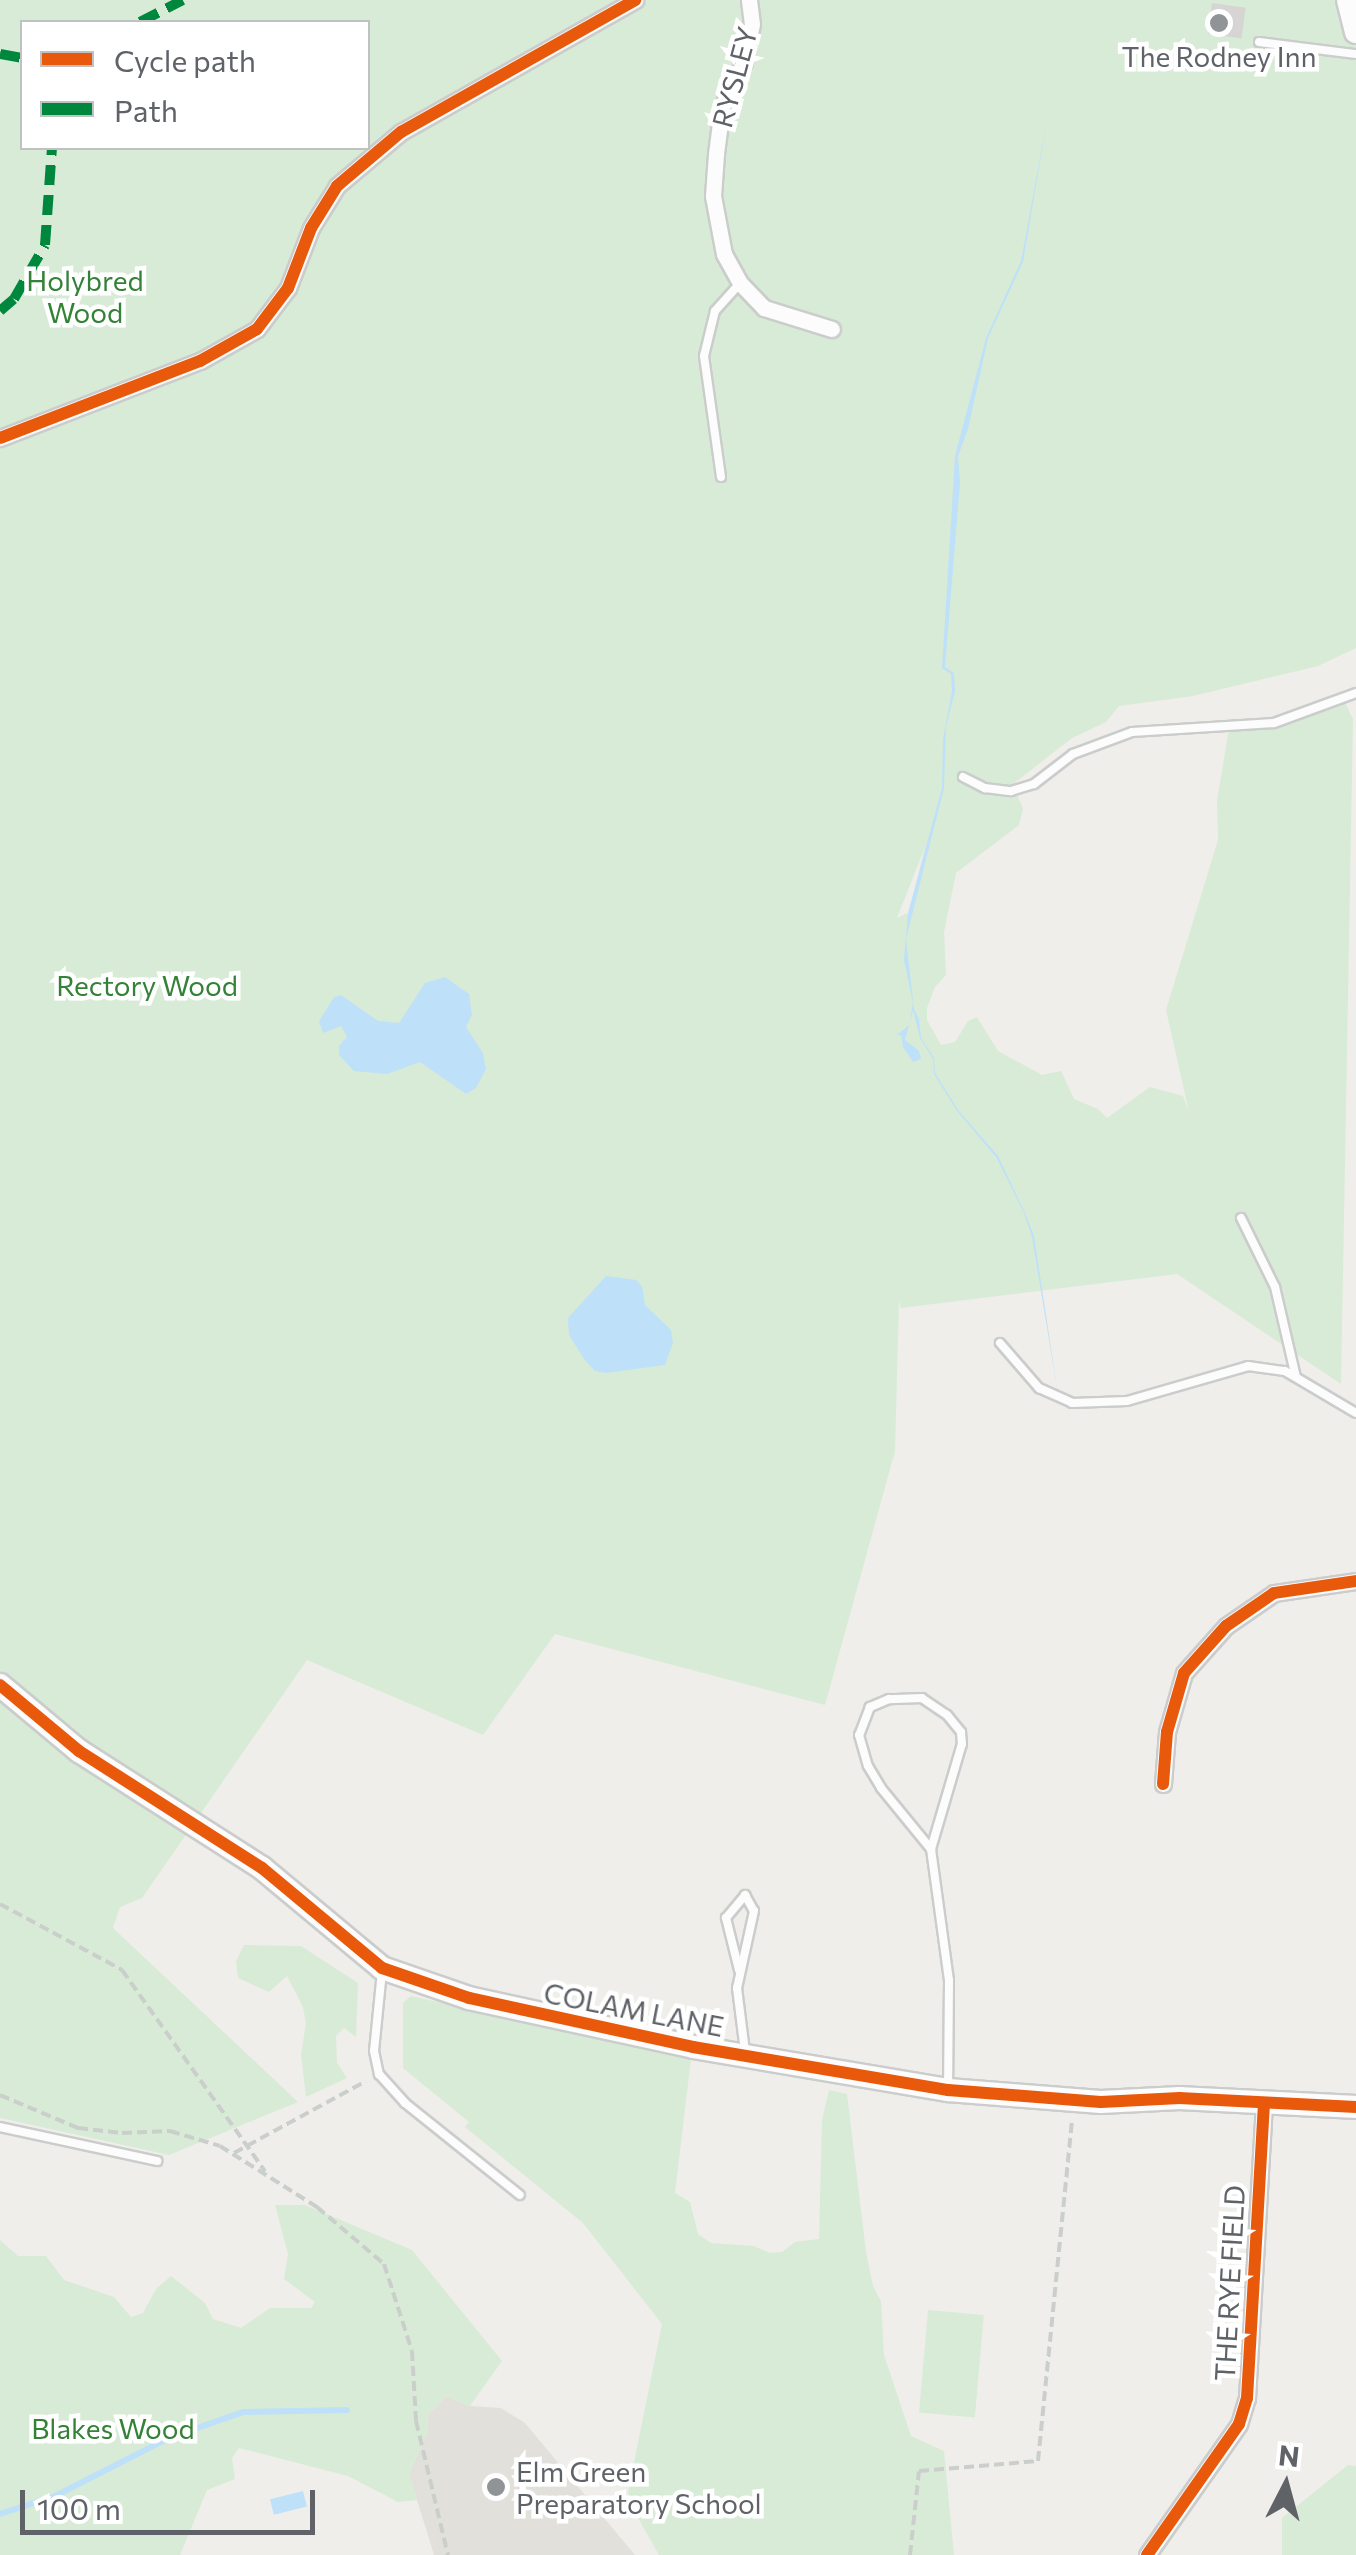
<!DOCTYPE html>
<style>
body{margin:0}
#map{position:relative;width:1356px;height:2555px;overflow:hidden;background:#efeeea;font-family:Commissioner,sans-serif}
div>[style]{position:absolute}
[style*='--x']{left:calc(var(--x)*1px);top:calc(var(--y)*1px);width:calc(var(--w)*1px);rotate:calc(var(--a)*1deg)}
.education>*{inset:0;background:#e2e0da}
.green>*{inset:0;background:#d8ebd6;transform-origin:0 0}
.water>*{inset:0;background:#bfe0f9;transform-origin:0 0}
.stream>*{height:6px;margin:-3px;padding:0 3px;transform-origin:3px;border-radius:3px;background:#bfe0f9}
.building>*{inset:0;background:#d6d5d3;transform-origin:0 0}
.path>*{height:4px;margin-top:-2px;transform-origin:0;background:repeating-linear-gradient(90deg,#cacfcc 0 10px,transparent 0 15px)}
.roads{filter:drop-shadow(2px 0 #cbcccc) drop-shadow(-2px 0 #cbcccc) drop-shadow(0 2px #cbcccc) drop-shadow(0 -2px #cbcccc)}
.lane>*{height:8px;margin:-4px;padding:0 4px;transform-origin:4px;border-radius:4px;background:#fdfcfc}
.street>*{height:15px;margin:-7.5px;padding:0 7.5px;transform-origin:7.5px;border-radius:7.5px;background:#fdfcfc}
.secondary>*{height:22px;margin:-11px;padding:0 11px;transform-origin:11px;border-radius:11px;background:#fdfcfc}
.quiet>*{height:10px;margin-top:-5px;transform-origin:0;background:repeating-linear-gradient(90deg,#00873e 0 20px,transparent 0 30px)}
.cycleway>*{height:12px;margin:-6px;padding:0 6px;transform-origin:6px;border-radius:6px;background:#e8590c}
.dots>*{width:28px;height:28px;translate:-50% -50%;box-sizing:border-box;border:5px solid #fff;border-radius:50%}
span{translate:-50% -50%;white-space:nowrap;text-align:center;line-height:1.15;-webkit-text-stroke:9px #fff;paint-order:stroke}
.poi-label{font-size:28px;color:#5f6368}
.left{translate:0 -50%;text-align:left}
.street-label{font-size:28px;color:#5f6368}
.park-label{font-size:28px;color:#348238}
.legend{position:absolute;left:20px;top:20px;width:350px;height:130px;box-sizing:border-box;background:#fff;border:2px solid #bfc1c3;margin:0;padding:12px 18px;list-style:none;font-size:30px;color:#5f6368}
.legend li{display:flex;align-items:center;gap:20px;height:50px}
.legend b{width:50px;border:2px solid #bfc1c3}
.north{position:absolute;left:1236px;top:2435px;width:100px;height:100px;-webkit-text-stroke:8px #fff;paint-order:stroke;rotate:6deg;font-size:28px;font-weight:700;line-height:40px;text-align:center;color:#5f6368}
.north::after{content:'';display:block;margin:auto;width:35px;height:45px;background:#5f6368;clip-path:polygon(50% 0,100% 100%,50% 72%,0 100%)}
.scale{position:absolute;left:20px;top:2490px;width:295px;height:45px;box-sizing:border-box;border:5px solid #5f6368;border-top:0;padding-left:12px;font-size:30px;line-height:35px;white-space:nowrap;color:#5f6368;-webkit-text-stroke:8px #fff;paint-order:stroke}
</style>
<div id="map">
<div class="education">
<div style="clip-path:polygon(446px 2396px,470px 2406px,501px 2408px,525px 2423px,635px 2555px,434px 2555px,409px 2474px,427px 2433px,428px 2414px)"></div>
</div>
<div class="green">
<div style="clip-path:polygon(evenodd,0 0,1356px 0,1356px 648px,1318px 666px,1193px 696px,1119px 706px,1106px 722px,1072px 738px,1013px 784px,1023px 809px,1019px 825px,956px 873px,944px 932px,946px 975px,935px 987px,927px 1008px,927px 1020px,941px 1045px,955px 1042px,968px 1021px,977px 1017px,998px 1051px,1042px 1075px,1061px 1071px,1074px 1099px,1098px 1109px,1107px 1118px,1150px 1087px,1183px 1096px,1189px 1112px,1166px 1010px,1218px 840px,1217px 801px,1229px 729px,1284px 722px,1343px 698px,1353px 719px,1341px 1384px,1177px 1274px,901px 1308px,899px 1300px,895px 1451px,825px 1705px,555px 1634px,483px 1735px,307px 1660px,142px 1898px,120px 1907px,113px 1928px,298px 2102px,169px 2155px,0 2118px,0 0,22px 22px,368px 22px,368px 148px,22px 148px,22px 22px,0 0,925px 847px,908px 916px,907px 913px,897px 918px,925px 847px)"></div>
<div style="clip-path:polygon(244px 1945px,301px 1946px,358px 1983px,356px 2037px,344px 2028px,336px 2036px,337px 2063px,347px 2078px,306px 2097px,301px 2055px,306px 2023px,303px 2007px,287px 1976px,269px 1992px,238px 1978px,236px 1961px)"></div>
<div style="clip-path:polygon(411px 1996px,691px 2059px,675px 2193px,690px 2202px,698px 2234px,711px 2243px,754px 2246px,770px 2253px,782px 2252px,795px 2242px,819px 2239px,822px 2120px,829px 2090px,847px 2094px,866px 2252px,873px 2286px,881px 2301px,884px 2355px,911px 2436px,944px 2451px,954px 2555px,659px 2555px,629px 2502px,628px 2492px,662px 2324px,583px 2223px,465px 2127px,469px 2122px,403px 2068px,403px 2003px)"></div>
<div style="clip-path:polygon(275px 2205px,305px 2205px,412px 2250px,502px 2361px,470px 2406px,446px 2396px,428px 2414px,427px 2433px,409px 2474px,417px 2500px,398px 2502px,348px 2476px,239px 2448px,232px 2458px,235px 2479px,207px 2490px,180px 2555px,0 2555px,0 2240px,18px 2256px,46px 2256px,64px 2280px,114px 2297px,131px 2317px,143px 2313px,156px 2289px,171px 2276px,205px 2303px,213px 2319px,241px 2328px,270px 2308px,311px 2308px,315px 2302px,284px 2279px,288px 2254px)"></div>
<div style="left:928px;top:2310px;width:56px;height:103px;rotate:5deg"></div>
<div style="clip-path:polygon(1348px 2465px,1356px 2466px,1356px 2555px,1282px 2555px,1282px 2518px)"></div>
</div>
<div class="water">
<div style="clip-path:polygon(1048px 115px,1023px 262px,988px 338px,968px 429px,958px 456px,960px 483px,945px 667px,954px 673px,955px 691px,946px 727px,944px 788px,906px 939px,914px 1009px,919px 1019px,921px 1038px,934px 1058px,935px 1073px,958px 1110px,998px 1156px,1025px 1213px,1034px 1236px,1058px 1394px,1032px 1237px,1024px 1213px,996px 1157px,957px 1111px,934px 1074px,933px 1059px,920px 1038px,913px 1010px,905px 1040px,919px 1051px,921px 1059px,913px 1062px,903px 1047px,901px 1035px,897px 1035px,909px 1025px,913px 1003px,904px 960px,908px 913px,942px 788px,943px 739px,952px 691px,951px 674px,942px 668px,955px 456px,986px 338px,1021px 261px)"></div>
<div style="clip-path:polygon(445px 977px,469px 994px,472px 1015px,466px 1027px,483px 1053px,486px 1069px,476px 1088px,466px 1094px,420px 1062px,387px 1074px,354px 1071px,339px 1055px,339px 1046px,347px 1037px,341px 1026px,323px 1033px,319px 1021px,334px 997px,341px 995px,378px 1021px,399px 1023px,425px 983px)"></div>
<div style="clip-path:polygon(606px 1276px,636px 1280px,642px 1286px,645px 1305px,671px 1330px,673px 1343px,665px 1365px,606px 1373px,595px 1371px,584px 1359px,569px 1335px,568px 1318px)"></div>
<div style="left:303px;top:2491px;width:16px;height:34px;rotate:76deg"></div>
</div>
<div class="stream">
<div style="--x:0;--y:2514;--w:58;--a:-18.1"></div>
<div style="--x:55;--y:2496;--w:128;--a:-27"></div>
<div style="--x:169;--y:2438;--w:78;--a:-19.4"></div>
<div style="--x:243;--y:2412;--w:104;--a:-1.1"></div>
</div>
<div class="building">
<div style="left:1212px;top:3px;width:34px;height:31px;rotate:8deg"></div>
</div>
<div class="path">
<div style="--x:0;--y:1904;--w:139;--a:28.4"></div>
<div style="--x:122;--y:1970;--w:247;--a:54.6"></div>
<div style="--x:0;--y:2095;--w:85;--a:22.9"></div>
<div style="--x:78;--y:2128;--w:44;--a:6.5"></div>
<div style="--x:122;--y:2133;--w:48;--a:-2.4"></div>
<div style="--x:170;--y:2131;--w:52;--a:16.7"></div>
<div style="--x:220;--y:2146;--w:115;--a:32.2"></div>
<div style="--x:317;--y:2207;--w:88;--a:40.4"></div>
<div style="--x:384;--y:2264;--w:91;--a:72.2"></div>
<div style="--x:412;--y:2351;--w:70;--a:86.7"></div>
<div style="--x:416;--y:2421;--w:138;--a:76.6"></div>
<div style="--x:234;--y:2153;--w:150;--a:-28.6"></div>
<div style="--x:910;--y:2555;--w:84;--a:-83.9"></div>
<div style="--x:919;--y:2471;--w:119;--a:-4.8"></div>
<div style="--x:1038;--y:2461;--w:342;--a:-84.3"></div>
</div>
<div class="roads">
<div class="lane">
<div style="--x:1259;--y:42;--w:98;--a:7.1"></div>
<div style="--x:721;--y:477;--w:122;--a:-98"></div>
<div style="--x:704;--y:356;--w:46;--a:-76.3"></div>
<div style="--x:715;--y:311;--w:38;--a:-48"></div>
<div style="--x:963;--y:777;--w:25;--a:27"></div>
<div style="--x:985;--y:788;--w:26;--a:7"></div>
<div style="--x:1011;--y:791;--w:24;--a:-17"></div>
<div style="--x:1034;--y:784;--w:49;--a:-37.6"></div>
<div style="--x:1073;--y:754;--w:63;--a:-20.4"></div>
<div style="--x:1132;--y:732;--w:142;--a:-3.6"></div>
<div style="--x:1274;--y:723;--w:87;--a:-20.1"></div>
<div style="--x:1241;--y:1218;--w:77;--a:63.8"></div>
<div style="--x:1275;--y:1287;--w:92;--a:76.9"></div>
<div style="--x:1000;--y:1343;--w:60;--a:49.1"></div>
<div style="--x:1039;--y:1388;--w:36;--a:24"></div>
<div style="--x:1072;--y:1403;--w:55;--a:-2.1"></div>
<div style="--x:1127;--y:1401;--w:126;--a:-16.1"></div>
<div style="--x:1248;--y:1366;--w:37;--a:8"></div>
<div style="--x:1285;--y:1371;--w:82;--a:30.6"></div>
<div style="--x:931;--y:1849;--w:109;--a:-73.6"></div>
<div style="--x:962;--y:1744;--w:12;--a:-95"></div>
<div style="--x:961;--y:1732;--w:22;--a:-129"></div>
<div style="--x:947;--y:1715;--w:30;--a:-146"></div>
<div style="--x:922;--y:1698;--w:33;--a:178"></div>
<div style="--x:889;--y:1699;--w:21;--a:157"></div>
<div style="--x:870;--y:1707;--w:30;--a:111"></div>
<div style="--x:859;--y:1735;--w:32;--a:74"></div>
<div style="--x:868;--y:1766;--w:26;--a:59"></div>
<div style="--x:881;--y:1788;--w:79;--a:50.7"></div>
<div style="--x:931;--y:1849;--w:132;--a:82.2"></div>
<div style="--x:949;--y:1980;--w:106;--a:90.5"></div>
<div style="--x:739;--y:1970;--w:54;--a:-104"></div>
<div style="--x:726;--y:1918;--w:30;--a:-50"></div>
<div style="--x:745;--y:1895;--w:18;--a:61"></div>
<div style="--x:754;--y:1911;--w:79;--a:102.4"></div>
<div style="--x:737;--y:1988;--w:64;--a:82.8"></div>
<div style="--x:382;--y:1971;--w:80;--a:95.7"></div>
<div style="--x:374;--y:2051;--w:24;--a:78"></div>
<div style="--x:379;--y:2074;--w:39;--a:48"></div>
<div style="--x:405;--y:2103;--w:147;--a:38.7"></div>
<div style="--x:0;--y:2127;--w:161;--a:12.2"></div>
</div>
<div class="street">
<div style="--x:749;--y:0;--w:24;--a:83"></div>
<div style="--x:752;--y:24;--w:39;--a:102"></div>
<div style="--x:744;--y:62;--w:50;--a:116.1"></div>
<div style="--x:722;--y:107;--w:47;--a:97.3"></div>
<div style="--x:716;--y:154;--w:42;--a:94.1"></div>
<div style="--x:713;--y:196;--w:59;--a:79.3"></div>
<div style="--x:724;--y:254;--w:33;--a:61"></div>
<div style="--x:740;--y:283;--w:35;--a:46"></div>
<div style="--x:764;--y:308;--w:71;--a:17.2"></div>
<div style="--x:0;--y:438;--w:214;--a:-21.1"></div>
<div style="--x:200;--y:361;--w:65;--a:-29.3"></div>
<div style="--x:257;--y:329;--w:51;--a:-52.9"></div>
<div style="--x:288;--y:288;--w:64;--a:-69"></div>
<div style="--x:311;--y:228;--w:49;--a:-58.2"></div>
<div style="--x:337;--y:186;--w:84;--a:-40.2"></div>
<div style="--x:401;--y:132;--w:269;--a:-29.4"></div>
<div style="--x:1163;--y:1784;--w:52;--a:-85.6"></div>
<div style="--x:1167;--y:1732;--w:61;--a:-73.9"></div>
<div style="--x:1184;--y:1673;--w:63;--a:-48.2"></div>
<div style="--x:1226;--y:1626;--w:58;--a:-34.5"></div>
<div style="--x:1274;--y:1593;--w:83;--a:-8.3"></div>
<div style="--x:1147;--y:2555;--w:160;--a:-54.9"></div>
<div style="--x:1239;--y:2424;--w:27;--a:-73"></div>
<div style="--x:1247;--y:2398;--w:295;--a:-86.7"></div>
</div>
<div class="secondary">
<div style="--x:1348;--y:0;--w:33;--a:76"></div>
<div style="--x:0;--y:1685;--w:103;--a:39.9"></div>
<div style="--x:79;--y:1751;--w:217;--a:32.6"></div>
<div style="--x:262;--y:1868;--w:156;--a:39.8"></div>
<div style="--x:382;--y:1968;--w:92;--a:19"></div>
<div style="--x:469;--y:1998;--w:229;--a:12.3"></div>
<div style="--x:693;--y:2047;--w:259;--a:9.6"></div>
<div style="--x:948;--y:2090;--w:153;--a:4.5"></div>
<div style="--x:1101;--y:2102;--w:79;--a:-2.9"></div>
<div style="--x:1180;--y:2098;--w:176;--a:2.9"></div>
</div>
</div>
<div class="quiet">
<div style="--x:140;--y:22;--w:48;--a:-27.1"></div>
<div style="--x:0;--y:54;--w:22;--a:10"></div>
<div style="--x:0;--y:311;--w:18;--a:-41"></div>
<div style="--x:14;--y:299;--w:62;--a:-60.1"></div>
<div style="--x:45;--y:245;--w:97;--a:-85.9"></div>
</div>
<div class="cycleway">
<div style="--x:0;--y:438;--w:214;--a:-21.1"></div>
<div style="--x:200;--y:361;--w:65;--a:-29.3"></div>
<div style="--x:257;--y:329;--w:51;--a:-52.9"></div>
<div style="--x:288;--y:288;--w:64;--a:-69"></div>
<div style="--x:311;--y:228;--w:49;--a:-58.2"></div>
<div style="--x:337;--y:186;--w:84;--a:-40.2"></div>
<div style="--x:401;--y:132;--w:269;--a:-29.4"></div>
<div style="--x:0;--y:1685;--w:103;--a:39.9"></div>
<div style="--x:79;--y:1751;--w:217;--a:32.6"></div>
<div style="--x:262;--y:1868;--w:156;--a:39.8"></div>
<div style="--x:382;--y:1968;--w:92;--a:19"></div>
<div style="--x:469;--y:1998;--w:229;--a:12.3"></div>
<div style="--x:693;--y:2047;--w:259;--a:9.6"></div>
<div style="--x:948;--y:2090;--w:153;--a:4.5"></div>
<div style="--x:1101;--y:2102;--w:79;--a:-2.9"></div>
<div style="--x:1180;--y:2098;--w:176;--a:2.9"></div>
<div style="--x:1163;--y:1784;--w:52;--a:-85.6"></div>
<div style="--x:1167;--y:1732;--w:61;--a:-73.9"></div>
<div style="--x:1184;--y:1673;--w:63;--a:-48.2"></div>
<div style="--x:1226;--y:1626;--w:58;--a:-34.5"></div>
<div style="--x:1274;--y:1593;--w:83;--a:-8.3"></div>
<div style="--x:1147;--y:2555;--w:160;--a:-54.9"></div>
<div style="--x:1239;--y:2424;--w:27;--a:-73"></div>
<div style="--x:1247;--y:2398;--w:295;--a:-86.7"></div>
</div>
<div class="dots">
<div style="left:1219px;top:23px;background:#919496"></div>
<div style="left:496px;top:2487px;background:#919496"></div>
</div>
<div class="poi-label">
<span style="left:1219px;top:56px">The Rodney Inn</span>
<span class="left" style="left:516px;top:2487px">Elm Green<br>Preparatory School</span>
</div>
<div class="street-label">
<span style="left:734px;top:77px;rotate:-75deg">RYSLEY</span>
<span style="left:634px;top:2009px;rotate:11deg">COLAM LANE</span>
<span style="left:1229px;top:2283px;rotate:-87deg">THE RYE FIELD</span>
</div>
<div class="park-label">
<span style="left:85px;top:296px">Holybred<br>Wood</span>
<span style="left:147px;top:985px">Rectory Wood</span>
<span style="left:113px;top:2428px">Blakes Wood</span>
</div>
<ul class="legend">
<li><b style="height:12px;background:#e8590c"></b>Cycle path</li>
<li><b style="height:12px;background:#00873e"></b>Path</li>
</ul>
<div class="north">N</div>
<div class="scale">100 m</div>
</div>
